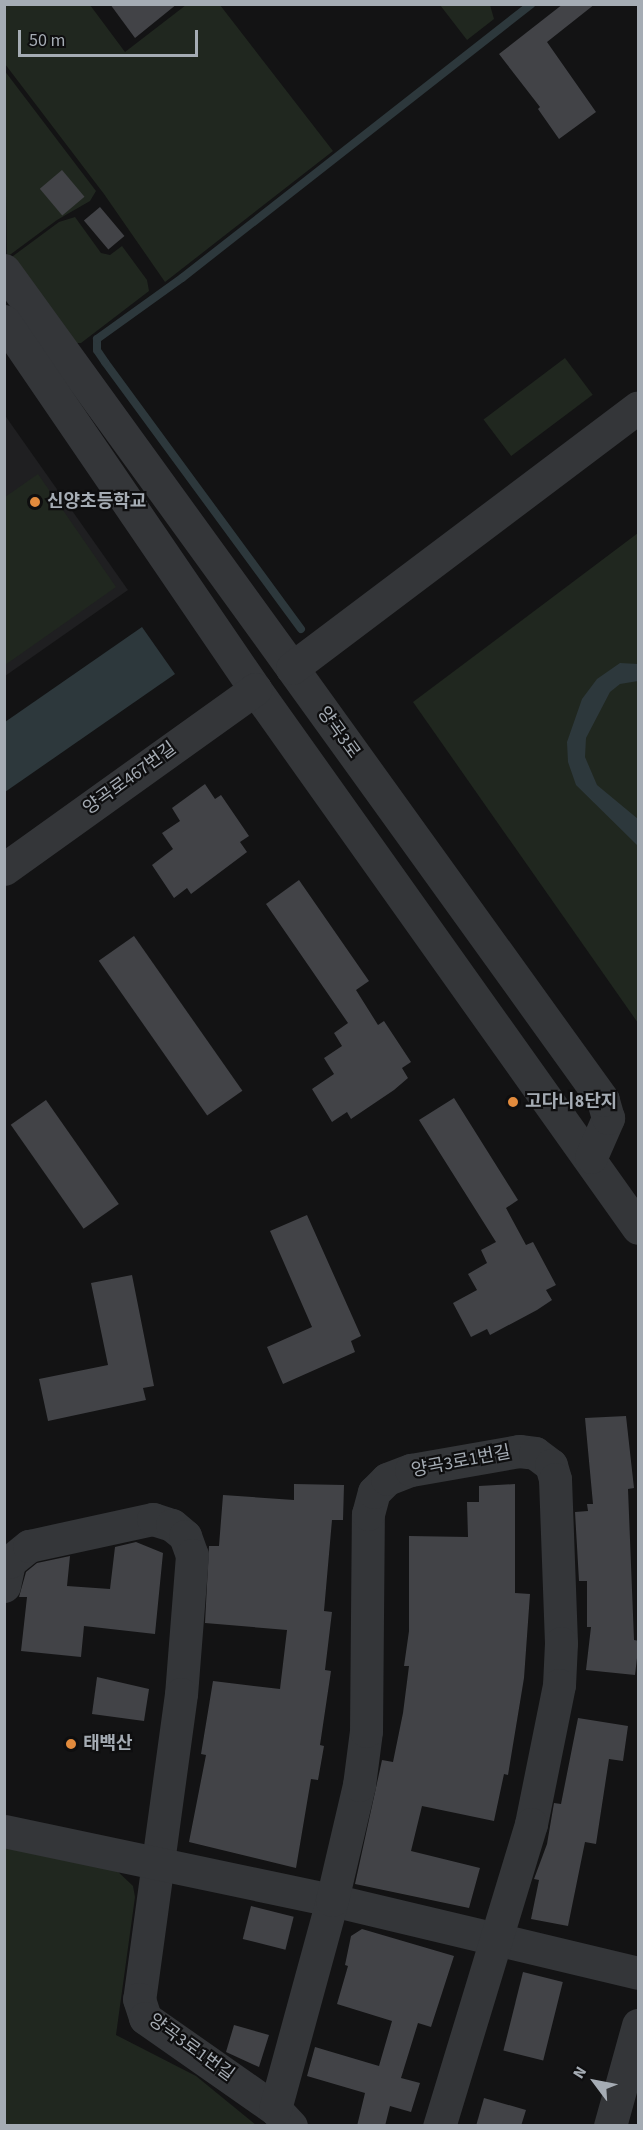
<!DOCTYPE html>
<meta charset="utf-8">
<style>
body{margin:0}
#map{position:relative;width:643px;height:2130px;overflow:hidden;background:#131314;font-family:"Source Sans 3","Noto Sans KR",sans-serif}
div>[style]{position:absolute}
[style*='--x']{left:calc(var(--x)*1px);top:calc(var(--y)*1px);width:calc(var(--w)*1px);rotate:calc(var(--a)*1deg)}
.built>*{inset:0;background:#1f1f21}
.green>*{inset:0;background:#20271f;transform-origin:0 0}
.water>*{inset:0;background:#2d383c}
.stream>*{height:8px;margin:-4px;padding:0 4px;transform-origin:4px;border-radius:4px;background:#2d383c}
.building>*{inset:0;background:#424347;transform-origin:0 0}
.minor>*{height:33px;margin:-16.5px;padding:0 16.5px;transform-origin:16.5px;border-radius:16.5px;background:#343639}
.dots>*{width:16px;height:16px;translate:-50% -50%;box-sizing:border-box;border:3px solid #0e0e0f;border-radius:50%}
span{translate:-50% -50%;white-space:nowrap;text-align:center;line-height:1.15;-webkit-text-stroke:4.5px #0e0e0f;paint-order:stroke}
.poi-label{font-size:18px;color:#a5acb4;font-weight:700}
.left{translate:0 -50%;text-align:left}
.street-label{font-size:18px;color:#a5acb4}
.frame{position:absolute;inset:0;border:6px solid #a5acb4;pointer-events:none}
.north{position:absolute;left:565px;top:2052px;width:60px;height:60px;-webkit-text-stroke:4px #0e0e0f;paint-order:stroke;rotate:302deg;font-size:16px;font-weight:700;line-height:24px;text-align:center;color:#a5acb4}
.north::after{content:'';display:block;margin:auto;width:21px;height:27px;background:#a5acb4;clip-path:polygon(50% 0,100% 100%,50% 72%,0 100%)}
.scale{position:absolute;left:18px;top:30px;width:180px;height:27px;box-sizing:border-box;border:3px solid #a5acb4;border-top:0;padding-left:8px;font-size:18px;line-height:21px;white-space:nowrap;color:#a5acb4;-webkit-text-stroke:4px #0e0e0f;paint-order:stroke}
</style>
<div id="map">
<div class="built">
<div style="clip-path:polygon(4px 414px,128px 590px,5px 676px,4px 676px)"></div>
</div>
<div class="green">
<div style="clip-path:polygon(4px 5px,90px 5px,125px 52px,186px 5px,220px 5px,333px 151px,165px 282px,104px 194px,5px 64px)"></div>
<div style="clip-path:polygon(440px 5px,490px 5px,494px 19px,467px 40px)"></div>
<div style="clip-path:polygon(4px 70px,96px 191px,90px 201px,57px 220px,7px 257px)"></div>
<div style="clip-path:polygon(75px 217px,101px 253px,110px 255px,122px 246px,147px 280px,149px 291px,81px 343px,75px 343px,9px 259px,59px 222px)"></div>
<div style="left:565px;top:358px;width:46px;height:102px;rotate:53deg"></div>
<div style="clip-path:polygon(38px 474px,116px 587px,5px 665px,5px 497px)"></div>
<div style="clip-path:polygon(638px 533px,638px 1023px,413px 702px)"></div>
<div style="clip-path:polygon(4px 1848px,113px 1867px,133px 1886px,135px 1897px,116px 2035px,196px 2076px,256px 2125px,5px 2125px)"></div>
</div>
<div class="water">
<div style="clip-path:polygon(142px 627px,175px 674px,5px 792px,5px 722px)"></div>
<div style="clip-path:polygon(620px 663px,638px 664px,638px 681px,620px 684px,610px 692px,586px 738px,585px 757px,597px 785px,638px 819px,638px 846px,576px 785px,568px 762px,567px 742px,582px 699px,597px 679px)"></div>
</div>
<div class="stream">
<div style="--x:301;--y:629;--w:331;--a:-126.3"></div>
<div style="--x:105;--y:362;--w:14;--a:-124"></div>
<div style="--x:97;--y:350;--w:11;--a:-90"></div>
<div style="--x:97;--y:339;--w:105;--a:-35.7"></div>
<div style="--x:182;--y:278;--w:444;--a:-38.1"></div>
</div>
<div class="building">
<div style="clip-path:polygon(110px 4px,177px 4px,135px 38px)"></div>
<div style="clip-path:polygon(563px 4px,595px 4px,547px 42px,596px 112px,559px 139px,538px 109px,540px 107px,499px 54px)"></div>
<div style="left:62px;top:170px;width:35px;height:29px;rotate:50deg"></div>
<div style="left:100px;top:207px;width:38px;height:21px;rotate:50deg"></div>
<div style="clip-path:polygon(205px 784px,215px 799px,221px 795px,249px 836px,240px 842px,247px 852px,191px 894px,187px 888px,174px 898px,152px 865px,173px 849px,162px 833px,180px 821px,172px 808px)"></div>
<div style="clip-path:polygon(299px 880px,369px 981px,356px 990px,378px 1025px,384px 1021px,411px 1062px,402px 1068px,408px 1078px,394px 1090px,351px 1119px,347px 1112px,332px 1122px,312px 1089px,334px 1074px,324px 1058px,342px 1046px,334px 1033px,348px 1023px,266px 904px)"></div>
<div style="left:134px;top:936px;width:189px;height:43px;rotate:55deg"></div>
<div style="clip-path:polygon(454px 1098px,518px 1200px,506px 1208px,526px 1245px,533px 1242px,556px 1285px,546px 1290px,552px 1300px,537px 1310px,490px 1335px,487px 1329px,471px 1337px,453px 1303px,477px 1290px,468px 1274px,487px 1263px,481px 1250px,496px 1242px,419px 1120px)"></div>
<div style="left:46px;top:1100px;width:127px;height:43px;rotate:55deg"></div>
<div style="clip-path:polygon(307px 1215px,361px 1336px,351px 1341px,355px 1352px,283px 1384px,267px 1347px,312px 1327px,270px 1231px)"></div>
<div style="clip-path:polygon(132px 1275px,154px 1386px,143px 1388px,146px 1400px,48px 1421px,39px 1379px,108px 1365px,91px 1283px)"></div>
<div style="clip-path:polygon(626px 1416px,634px 1488px,628px 1489px,634px 1640px,639px 1641px,635px 1675px,586px 1670px,591px 1627px,587px 1627px,587px 1581px,579px 1581px,575px 1512px,588px 1511px,587px 1504px,593px 1504px,585px 1418px)"></div>
<div style="clip-path:polygon(294px 1484px,344px 1485px,343px 1520px,332px 1520px,324px 1611px,332px 1612px,325px 1670px,331px 1671px,320px 1745px,324px 1746px,318px 1780px,311px 1779px,296px 1868px,189px 1842px,206px 1755px,201px 1754px,213px 1681px,280px 1689px,287px 1630px,205px 1623px,209px 1546px,219px 1546px,223px 1495px,294px 1500px)"></div>
<div style="clip-path:polygon(515px 1484px,515px 1593px,530px 1594px,524px 1678px,508px 1775px,504px 1774px,494px 1821px,422px 1806px,411px 1851px,480px 1868px,469px 1908px,355px 1884px,382px 1760px,393px 1762px,403px 1713px,409px 1666px,404px 1666px,409px 1631px,409px 1536px,468px 1537px,467px 1502px,479px 1502px,479px 1486px)"></div>
<div style="clip-path:polygon(136px 1542px,163px 1553px,155px 1634px,84px 1626px,81px 1657px,21px 1651px,27px 1597px,19px 1597px,26px 1572px,37px 1563px,70px 1556px,67px 1586px,110px 1589px,115px 1547px)"></div>
<div style="clip-path:polygon(97px 1677px,149px 1689px,144px 1721px,92px 1714px)"></div>
<div style="clip-path:polygon(578px 1718px,628px 1726px,623px 1761px,609px 1759px,596px 1844px,585px 1842px,568px 1926px,531px 1919px,539px 1880px,534px 1879px,547px 1844px,554px 1803px,561px 1804px)"></div>
<div style="left:251px;top:1906px;width:44px;height:34px;rotate:14deg"></div>
<div style="clip-path:polygon(362px 1929px,454px 1956px,431px 2027px,418px 2023px,401px 2078px,420px 2083px,411px 2112px,390px 2106px,385px 2126px,357px 2126px,365px 2093px,307px 2076px,315px 2047px,379px 2066px,392px 2021px,337px 2004px,348px 1966px,345px 1965px,351px 1936px)"></div>
<div style="left:523px;top:1972px;width:41px;height:81px;rotate:14deg"></div>
<div style="clip-path:polygon(234px 2025px,269px 2035px,259px 2067px,226px 2052px)"></div>
<div style="clip-path:polygon(484px 2098px,526px 2110px,521px 2126px,476px 2126px)"></div>
</div>
<div class="minor">
<div style="--x:4;--y:270;--w:491;--a:54.1"></div>
<div style="--x:4;--y:321;--w:445;--a:55.7"></div>
<div style="--x:255;--y:689;--w:661;--a:54.6"></div>
<div style="--x:4;--y:869;--w:309;--a:-35.6"></div>
<div style="--x:591;--y:1157;--w:43;--a:-66.4"></div>
<div style="--x:608;--y:1118;--w:19;--a:-106"></div>
<div style="--x:603;--y:1100;--w:532;--a:-125.75"></div>
<div style="--x:292;--y:668;--w:433;--a:-37"></div>
<div style="--x:4;--y:1586;--w:25;--a:-78"></div>
<div style="--x:9;--y:1562;--w:26;--a:-39"></div>
<div style="--x:29;--y:1546;--w:127;--a:-12.3"></div>
<div style="--x:153;--y:1519;--w:20;--a:18"></div>
<div style="--x:172;--y:1525;--w:17;--a:40"></div>
<div style="--x:185;--y:1536;--w:20;--a:70"></div>
<div style="--x:192;--y:1555;--w:139;--a:94.5"></div>
<div style="--x:181;--y:1694;--w:308;--a:97.8"></div>
<div style="--x:139;--y:1999;--w:20;--a:72"></div>
<div style="--x:145;--y:2018;--w:159;--a:35"></div>
<div style="--x:4;--y:1831;--w:335;--a:11.9"></div>
<div style="--x:332;--y:1900;--w:315;--a:13.4"></div>
<div style="--x:291;--y:2126;--w:23;--a:-133"></div>
<div style="--x:275;--y:2109;--w:217;--a:-74.7"></div>
<div style="--x:332;--y:1900;--w:118;--a:-76.8"></div>
<div style="--x:359;--y:1785;--w:54;--a:-82.6"></div>
<div style="--x:366;--y:1731;--w:217;--a:-89.5"></div>
<div style="--x:368;--y:1514;--w:23;--a:-75"></div>
<div style="--x:374;--y:1492;--w:18;--a:-45"></div>
<div style="--x:387;--y:1479;--w:26;--a:-21"></div>
<div style="--x:411;--y:1470;--w:110;--a:-10"></div>
<div style="--x:519;--y:1451;--w:16;--a:7"></div>
<div style="--x:535;--y:1453;--w:20;--a:37"></div>
<div style="--x:551;--y:1465;--w:15;--a:74"></div>
<div style="--x:555;--y:1479;--w:164;--a:87.9"></div>
<div style="--x:561;--y:1643;--w:42;--a:92.7"></div>
<div style="--x:559;--y:1685;--w:142;--a:101.4"></div>
<div style="--x:531;--y:1824;--w:316;--a:106.9"></div>
<div style="--x:610;--y:2126;--w:105;--a:-74.5"></div>
</div>
<div class="dots">
<div style="left:35px;top:502px;background:#e28b3d"></div>
<div style="left:513px;top:1102px;background:#e28b3d"></div>
<div style="left:71px;top:1744px;background:#e28b3d"></div>
</div>
<div class="poi-label">
<span class="left" style="left:47px;top:502px">신양초등학교</span>
<span class="left" style="left:525px;top:1102px">고다니8단지</span>
<span class="left" style="left:83px;top:1744px">태백산</span>
</div>
<div class="street-label">
<span style="left:338px;top:733px;rotate:54deg">양곡3로</span>
<span style="left:130px;top:779px;rotate:-36deg">양곡로467번길</span>
<span style="left:461px;top:1462px;rotate:-11deg">양곡3로1번길</span>
<span style="left:191px;top:2048px;rotate:36deg">양곡3로1번길</span>
</div>
<div class="frame"></div>
<div class="north">N</div>
<div class="scale">50 m</div>
</div>
